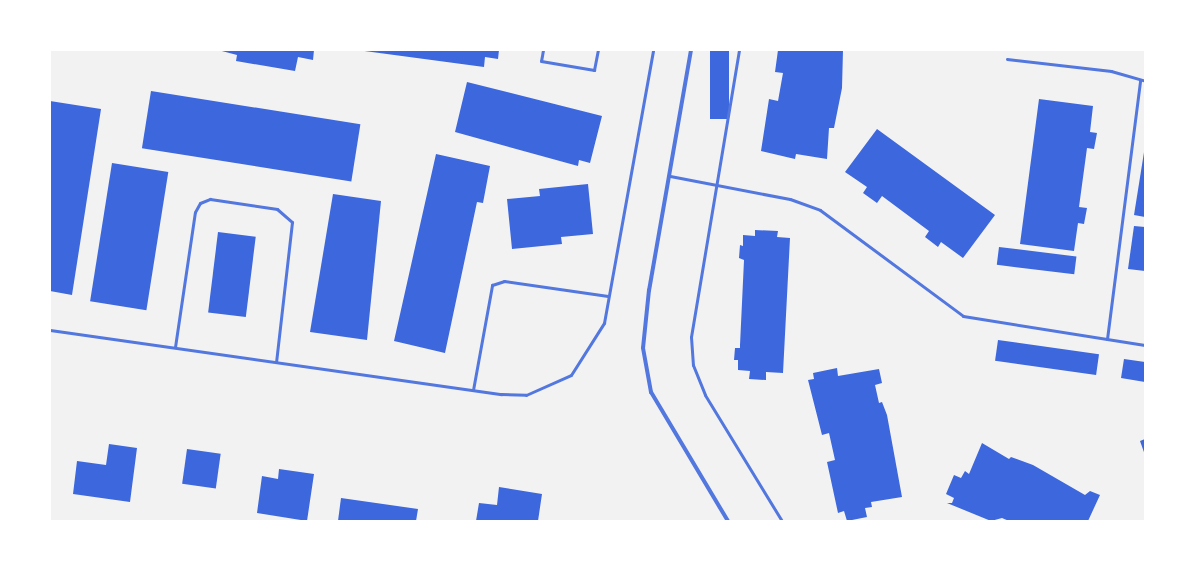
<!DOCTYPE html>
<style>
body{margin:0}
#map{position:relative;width:1195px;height:571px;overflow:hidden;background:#f2f2f2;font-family:"DM Sans",sans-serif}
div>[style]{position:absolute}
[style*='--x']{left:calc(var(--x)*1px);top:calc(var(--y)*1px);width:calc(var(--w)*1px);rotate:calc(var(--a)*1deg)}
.building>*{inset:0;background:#3d67dc;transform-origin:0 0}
.service>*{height:3px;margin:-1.5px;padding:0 1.5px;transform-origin:1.5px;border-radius:1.5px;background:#5277de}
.minor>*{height:4px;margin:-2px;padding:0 2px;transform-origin:2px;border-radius:2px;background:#5277de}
span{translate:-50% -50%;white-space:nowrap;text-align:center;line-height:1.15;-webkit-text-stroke:3px #fff;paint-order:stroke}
.frame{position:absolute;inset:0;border:51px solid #fff;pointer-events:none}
</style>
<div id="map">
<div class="building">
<div style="clip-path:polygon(218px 50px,314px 50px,313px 60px,298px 57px,295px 71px,236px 61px,237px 55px)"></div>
<div style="clip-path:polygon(357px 50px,499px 50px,498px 59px,485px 57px,484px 67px)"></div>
<div style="left:710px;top:50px;width:19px;height:69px"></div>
<div style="clip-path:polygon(778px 50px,843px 50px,842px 88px,834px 128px,829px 128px,827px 159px,796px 154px,795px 159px,761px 151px,769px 99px,778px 101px,783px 73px,775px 72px)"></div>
<div style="clip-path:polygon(467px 82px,602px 116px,590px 163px,579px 160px,578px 166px,455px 132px)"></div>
<div style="left:151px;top:91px;width:212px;height:58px;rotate:9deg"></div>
<div style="clip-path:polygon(1039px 99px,1093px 106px,1090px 132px,1097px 133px,1094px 149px,1087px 148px,1079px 207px,1087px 208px,1084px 224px,1078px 223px,1074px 251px,1020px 244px)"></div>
<div style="clip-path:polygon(50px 101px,101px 109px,72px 295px,50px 291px)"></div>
<div style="clip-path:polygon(877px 129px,995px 215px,963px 258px,941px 242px,938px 247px,925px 237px,929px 231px,882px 196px,877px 203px,863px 193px,867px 187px,845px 172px)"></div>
<div style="clip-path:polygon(1145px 146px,1145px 217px,1134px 215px)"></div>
<div style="clip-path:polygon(436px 154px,490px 166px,483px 203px,477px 202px,445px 353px,394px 341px)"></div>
<div style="left:112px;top:163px;width:57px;height:140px;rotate:9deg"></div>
<div style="clip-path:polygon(588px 184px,593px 234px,561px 237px,562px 244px,512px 249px,507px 199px,540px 196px,539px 189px)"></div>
<div style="clip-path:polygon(333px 194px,381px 201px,367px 340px,310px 332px)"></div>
<div style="clip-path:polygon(1134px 226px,1145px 227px,1145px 271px,1128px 269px)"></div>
<div style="clip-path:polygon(755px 230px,778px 231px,777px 237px,790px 238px,783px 373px,766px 372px,766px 380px,749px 379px,750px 371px,738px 370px,738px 360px,734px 360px,735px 348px,740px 348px,740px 345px,744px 260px,739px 258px,740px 245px,743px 246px,743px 235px,755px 236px)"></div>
<div style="left:218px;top:232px;width:38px;height:81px;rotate:7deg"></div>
<div style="left:999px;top:247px;width:78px;height:18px;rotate:7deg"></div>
<div style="left:998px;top:340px;width:102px;height:21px;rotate:8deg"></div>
<div style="clip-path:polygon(1124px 359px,1145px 362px,1145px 382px,1121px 378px)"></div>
<div style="clip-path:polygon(837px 368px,838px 376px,879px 369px,882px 383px,875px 385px,879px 403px,882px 402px,887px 415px,902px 497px,871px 502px,872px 507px,865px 508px,867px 517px,847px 521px,844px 511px,838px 513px,827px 462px,835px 460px,829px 433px,822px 435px,808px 380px,814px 379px,813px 373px)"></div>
<div style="clip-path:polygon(1145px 439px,1145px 455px,1140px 441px)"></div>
<div style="clip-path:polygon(982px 443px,1009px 459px,1011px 457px,1033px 465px,1085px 495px,1090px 491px,1100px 495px,1088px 521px,1009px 521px,1002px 518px,991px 521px,947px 503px,952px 503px,954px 498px,946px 494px,954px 475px,961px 478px,965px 471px,969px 474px)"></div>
<div style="clip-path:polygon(109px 444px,137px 448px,130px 502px,73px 494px,77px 461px,106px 465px)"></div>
<div style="left:187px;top:449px;width:34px;height:35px;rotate:8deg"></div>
<div style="clip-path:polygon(279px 469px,314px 474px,307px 521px,257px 513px,262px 476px,278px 479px)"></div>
<div style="clip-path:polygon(499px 487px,542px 494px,538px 521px,476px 521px,479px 503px,497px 505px)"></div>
<div style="clip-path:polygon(341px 498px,418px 509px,416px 521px,338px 521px)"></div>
</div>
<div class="service">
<div style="--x:543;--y:50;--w:11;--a:100"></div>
<div style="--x:541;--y:61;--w:54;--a:9.6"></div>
<div style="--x:594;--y:70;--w:20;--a:-79"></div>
<div style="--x:739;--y:50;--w:291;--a:99.5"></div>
<div style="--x:691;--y:337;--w:28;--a:86"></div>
<div style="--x:693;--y:365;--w:32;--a:68"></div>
<div style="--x:705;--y:395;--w:148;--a:58.6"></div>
<div style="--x:1007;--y:59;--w:105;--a:6.6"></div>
<div style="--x:1111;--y:71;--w:35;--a:16"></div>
<div style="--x:670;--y:176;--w:122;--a:10.9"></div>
<div style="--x:790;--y:199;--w:32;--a:20"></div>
<div style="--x:820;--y:210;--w:178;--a:36.5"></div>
<div style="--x:963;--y:316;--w:184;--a:9.1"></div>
<div style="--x:50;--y:330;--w:456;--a:8.1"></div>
<div style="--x:501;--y:394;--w:25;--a:2"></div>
<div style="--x:526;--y:395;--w:49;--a:-24"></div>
<div style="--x:571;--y:375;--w:62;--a:-57.6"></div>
<div style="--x:604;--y:323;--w:277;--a:-79.8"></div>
<div style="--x:1107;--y:339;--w:261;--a:-82.7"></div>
<div style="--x:175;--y:347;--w:136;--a:-81.6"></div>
<div style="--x:195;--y:212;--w:10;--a:-61"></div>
<div style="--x:200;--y:203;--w:11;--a:-22"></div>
<div style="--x:210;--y:199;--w:68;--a:8.5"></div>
<div style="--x:277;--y:209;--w:20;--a:41"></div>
<div style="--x:292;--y:222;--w:141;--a:96.5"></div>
<div style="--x:473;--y:390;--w:107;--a:-79.7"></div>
<div style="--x:492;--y:285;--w:13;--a:-18"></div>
<div style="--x:504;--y:281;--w:105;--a:8.2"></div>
</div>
<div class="minor">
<div style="--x:691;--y:50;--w:244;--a:99.9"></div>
<div style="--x:649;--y:290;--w:58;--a:95.9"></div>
<div style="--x:643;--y:348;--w:45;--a:79.7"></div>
<div style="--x:651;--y:392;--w:150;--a:59.2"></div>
</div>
<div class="frame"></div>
</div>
